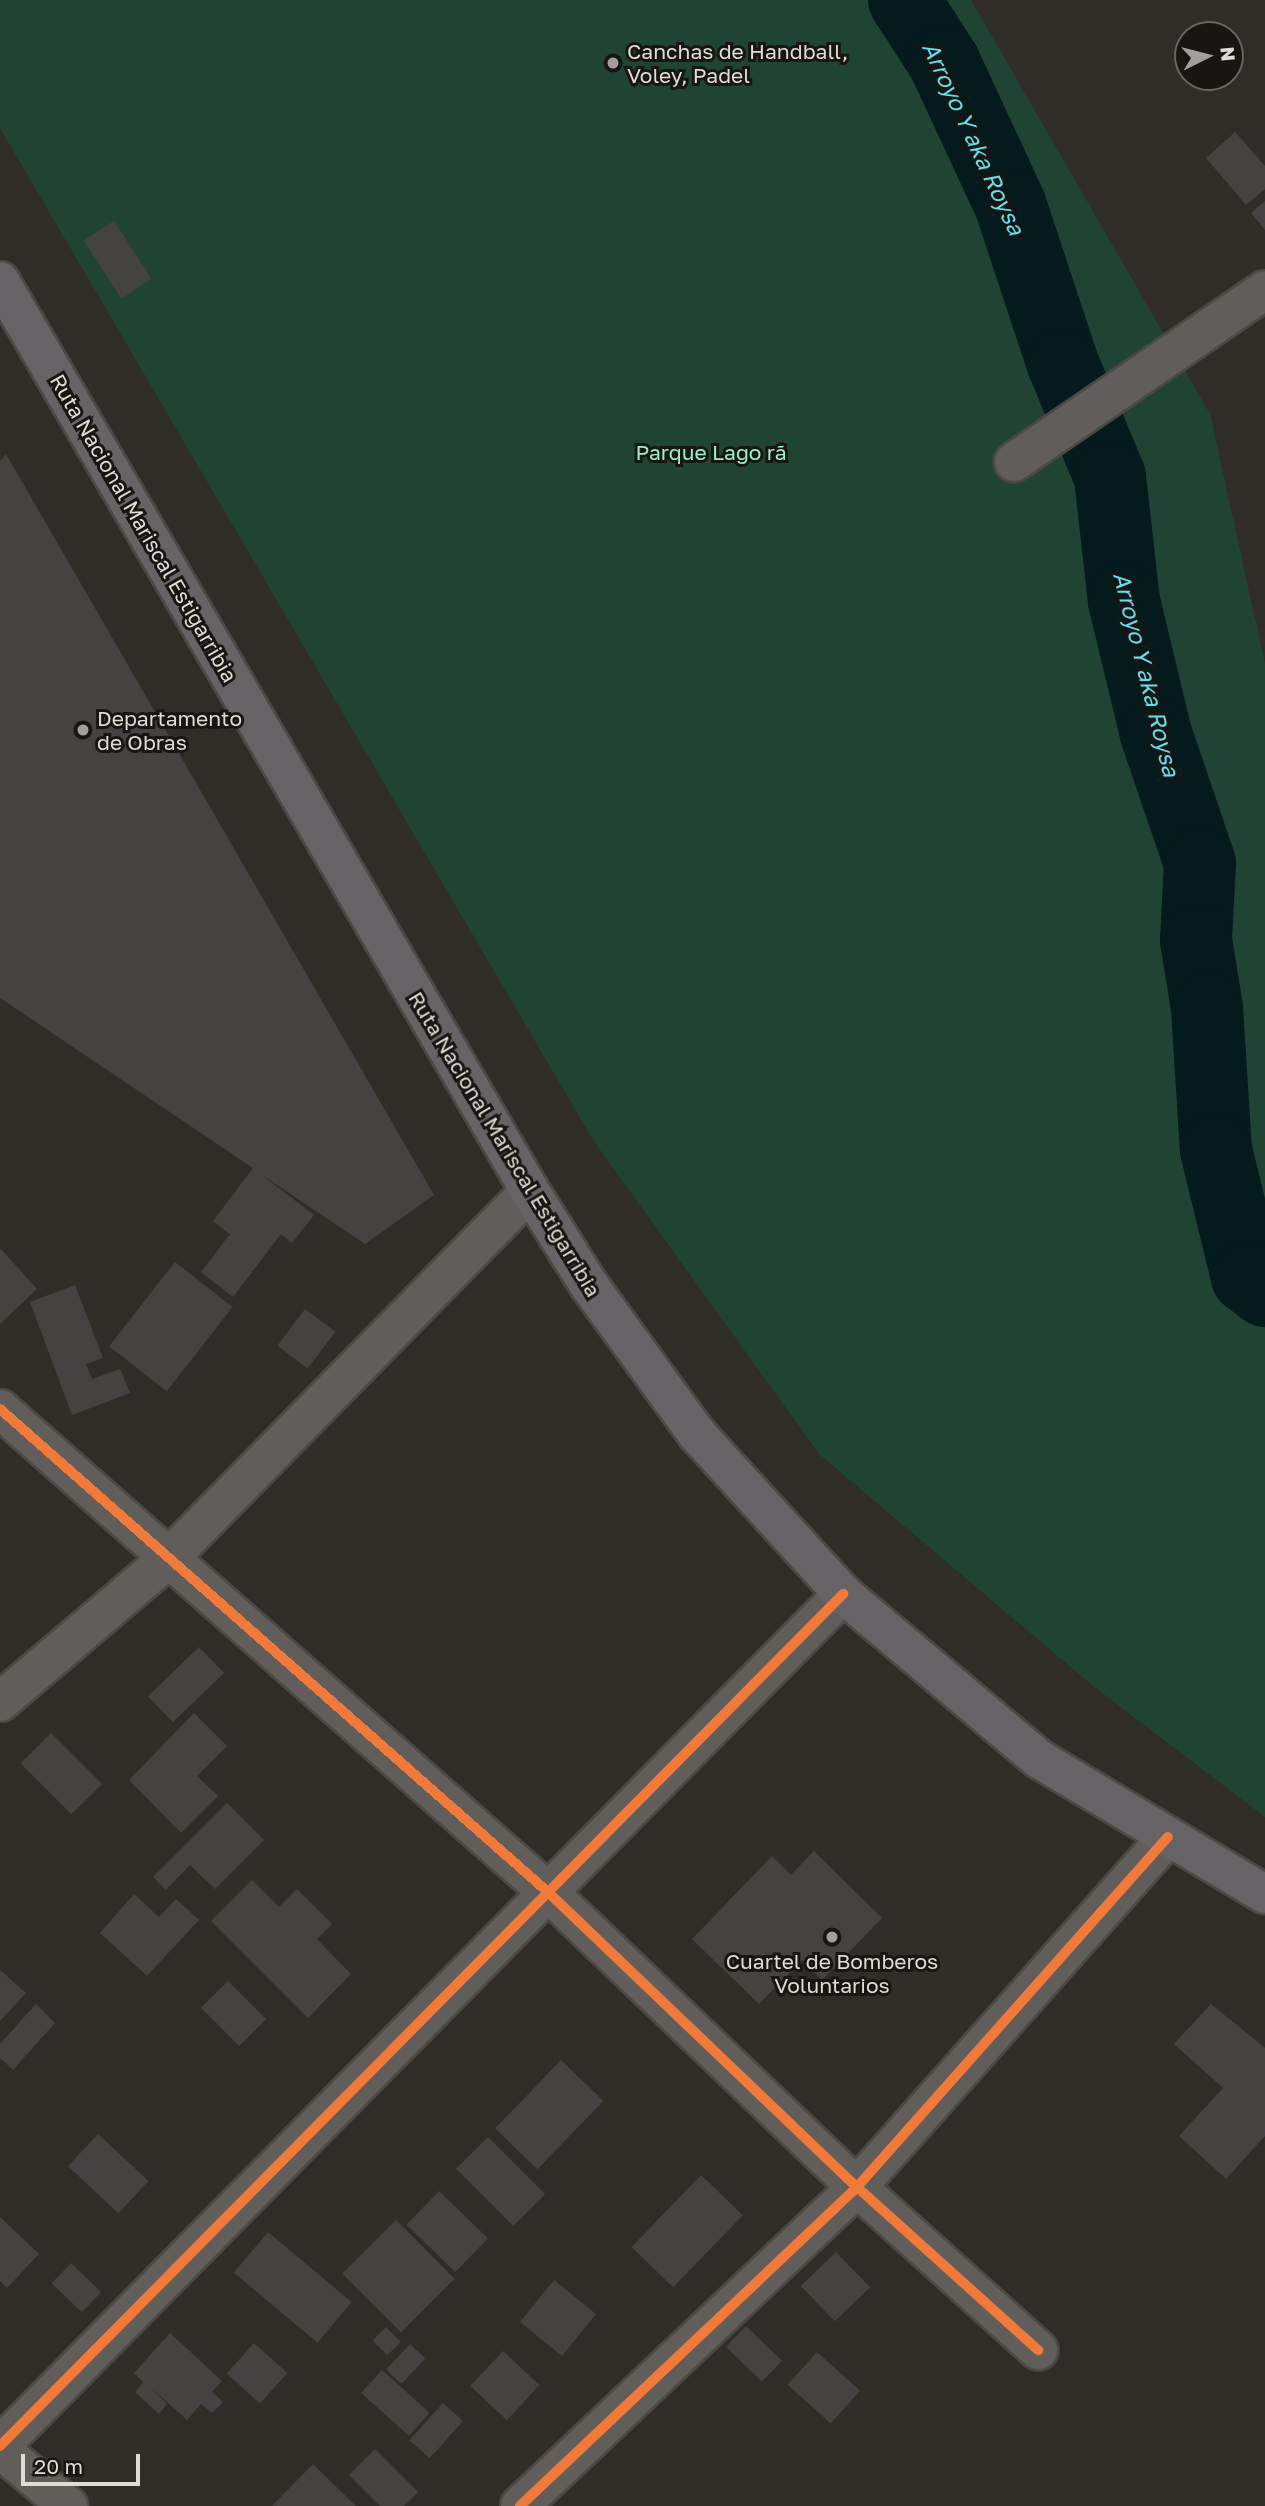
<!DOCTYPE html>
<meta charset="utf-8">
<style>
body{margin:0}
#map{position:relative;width:1265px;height:2506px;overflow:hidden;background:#302c28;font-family:"Golos Text",sans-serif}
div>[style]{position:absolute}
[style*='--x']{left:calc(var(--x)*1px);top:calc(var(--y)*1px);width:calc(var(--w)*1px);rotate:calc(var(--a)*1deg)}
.green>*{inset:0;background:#204433}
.river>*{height:72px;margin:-36px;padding:0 36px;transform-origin:36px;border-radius:36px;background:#041a1c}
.building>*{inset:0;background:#454242;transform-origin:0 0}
.roads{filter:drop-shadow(2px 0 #4c4945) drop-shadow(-2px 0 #4c4945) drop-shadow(0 2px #4c4945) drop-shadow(0 -2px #4c4945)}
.minor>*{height:38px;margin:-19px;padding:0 19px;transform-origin:19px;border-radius:19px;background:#605d5a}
.major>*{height:38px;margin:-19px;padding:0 19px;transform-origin:19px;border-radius:19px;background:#656365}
.cycleway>*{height:10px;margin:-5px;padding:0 5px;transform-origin:5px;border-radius:5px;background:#f17a3a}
.dots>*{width:19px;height:19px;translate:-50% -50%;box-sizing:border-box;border:4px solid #181612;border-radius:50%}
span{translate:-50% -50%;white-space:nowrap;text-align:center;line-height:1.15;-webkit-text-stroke:6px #181612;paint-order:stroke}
.poi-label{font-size:21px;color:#dfdcd6}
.left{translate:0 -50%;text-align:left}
.park-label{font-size:21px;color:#94f2c4}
.street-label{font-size:21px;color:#dfdcd6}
.water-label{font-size:23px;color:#63deee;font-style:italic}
.north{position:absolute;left:1174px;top:21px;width:70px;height:70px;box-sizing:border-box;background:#181612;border:2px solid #686560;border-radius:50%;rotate:84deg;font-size:19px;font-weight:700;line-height:28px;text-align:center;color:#dfdcd6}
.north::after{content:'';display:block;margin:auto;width:24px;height:32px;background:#a29e99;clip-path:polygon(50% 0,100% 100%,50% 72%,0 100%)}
.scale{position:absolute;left:21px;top:2454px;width:119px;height:32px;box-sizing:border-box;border:4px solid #dfdcd6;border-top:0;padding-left:9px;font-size:21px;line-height:24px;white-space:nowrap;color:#dfdcd6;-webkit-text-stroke:5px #181612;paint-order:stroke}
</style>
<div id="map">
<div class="green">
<div style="clip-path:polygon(0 0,971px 0,1210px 414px,1265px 664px,1265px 1817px,1093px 1686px,819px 1454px,593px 1140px,0 128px)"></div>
</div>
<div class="river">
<div style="--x:904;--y:0;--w:74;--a:57.2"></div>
<div style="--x:944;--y:62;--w:157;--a:65.1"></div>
<div style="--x:1010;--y:204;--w:169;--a:71.7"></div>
<div style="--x:1063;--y:364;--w:122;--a:67.4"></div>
<div style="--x:1110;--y:477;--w:125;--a:83.6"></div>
<div style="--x:1124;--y:601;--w:137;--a:76.5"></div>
<div style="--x:1156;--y:734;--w:136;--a:71.2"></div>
<div style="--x:1200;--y:863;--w:77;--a:93"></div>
<div style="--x:1196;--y:940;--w:69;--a:80.8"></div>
<div style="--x:1207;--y:1008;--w:142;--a:86.4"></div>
<div style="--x:1216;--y:1150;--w:131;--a:76.3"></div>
<div style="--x:1247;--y:1277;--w:23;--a:38"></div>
</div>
<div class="building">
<div style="clip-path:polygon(1235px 132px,1265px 166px,1265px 189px,1246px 205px,1206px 158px)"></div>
<div style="clip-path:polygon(1265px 201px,1265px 230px,1251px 213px)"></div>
<div style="left:114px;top:221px;width:69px;height:36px;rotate:57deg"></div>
<div style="clip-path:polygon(6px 454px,434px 1195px,365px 1244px,262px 1175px,314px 1215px,292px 1243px,281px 1234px,233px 1297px,201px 1272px,230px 1234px,213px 1221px,253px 1168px,0 998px,0 461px)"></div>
<div style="clip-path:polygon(0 1248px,37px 1289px,0 1324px)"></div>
<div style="left:175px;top:1262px;width:73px;height:107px;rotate:38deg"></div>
<div style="clip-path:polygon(75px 1285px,103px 1358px,86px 1364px,92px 1379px,120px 1369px,130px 1393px,72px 1415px,30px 1302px)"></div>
<div style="left:305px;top:1309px;width:38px;height:46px;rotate:37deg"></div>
<div style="left:199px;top:1647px;width:36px;height:71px;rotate:46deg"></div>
<div style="clip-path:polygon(194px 1713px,227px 1746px,197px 1776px,218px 1796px,181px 1833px,129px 1780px)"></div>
<div style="left:51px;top:1733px;width:72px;height:43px;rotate:45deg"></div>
<div style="clip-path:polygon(227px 1803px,264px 1840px,215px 1889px,190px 1865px,166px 1890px,153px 1877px)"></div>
<div style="clip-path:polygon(814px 1851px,882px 1918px,822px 1980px,802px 1960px,759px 2004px,692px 1939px,772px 1856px,791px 1875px)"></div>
<div style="clip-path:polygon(252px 1880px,279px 1907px,297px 1889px,332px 1924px,317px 1939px,351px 1974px,308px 2018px,211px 1921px)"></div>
<div style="clip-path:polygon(134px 1894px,159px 1917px,176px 1899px,199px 1920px,147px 1976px,100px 1933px)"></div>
<div style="clip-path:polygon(0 1970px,26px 1993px,0 2021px)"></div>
<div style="left:228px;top:1981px;width:54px;height:38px;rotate:45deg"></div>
<div style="clip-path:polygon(36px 2004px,55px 2023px,13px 2070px,0 2058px,0 2044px)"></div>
<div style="clip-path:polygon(1211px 2004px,1265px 2048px,1265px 2136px,1226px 2179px,1179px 2136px,1223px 2088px,1174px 2044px)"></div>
<div style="left:561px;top:2060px;width:59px;height:95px;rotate:44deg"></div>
<div style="left:98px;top:2134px;width:69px;height:44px;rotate:43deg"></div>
<div style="left:488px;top:2137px;width:81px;height:45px;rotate:45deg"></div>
<div style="left:701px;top:2175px;width:58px;height:100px;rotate:44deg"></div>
<div style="left:439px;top:2191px;width:68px;height:47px;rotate:44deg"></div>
<div style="clip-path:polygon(0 2217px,39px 2254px,7px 2288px,0 2281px)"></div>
<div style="left:396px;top:2220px;width:83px;height:76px;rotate:45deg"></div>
<div style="left:268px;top:2232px;width:109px;height:53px;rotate:40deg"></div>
<div style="left:836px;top:2252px;width:49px;height:49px;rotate:46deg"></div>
<div style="left:71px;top:2263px;width:42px;height:28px;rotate:44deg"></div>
<div style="left:554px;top:2280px;width:54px;height:54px;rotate:39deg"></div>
<div style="left:746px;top:2326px;width:50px;height:29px;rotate:44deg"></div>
<div style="left:386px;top:2327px;width:21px;height:19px;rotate:45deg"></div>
<div style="clip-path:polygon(170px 2333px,222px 2381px,212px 2392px,223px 2402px,212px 2413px,201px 2404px,187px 2420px,149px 2386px,167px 2404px,159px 2414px,135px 2392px,143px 2382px,134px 2373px)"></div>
<div style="left:254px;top:2343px;width:45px;height:41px;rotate:42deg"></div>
<div style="left:410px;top:2344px;width:21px;height:35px;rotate:43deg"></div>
<div style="left:503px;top:2351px;width:50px;height:48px;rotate:43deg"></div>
<div style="left:817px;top:2352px;width:58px;height:44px;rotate:42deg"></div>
<div style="left:382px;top:2370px;width:64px;height:31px;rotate:42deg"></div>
<div style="left:443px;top:2403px;width:27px;height:50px;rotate:42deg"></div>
<div style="clip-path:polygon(375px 2449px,418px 2492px,404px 2506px,380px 2506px,349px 2475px)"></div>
<div style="clip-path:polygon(313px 2464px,356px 2506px,272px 2506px)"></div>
</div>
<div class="roads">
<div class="minor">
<div style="--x:1014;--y:462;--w:304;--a:-34.4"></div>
<div style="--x:0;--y:1409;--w:732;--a:41.4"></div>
<div style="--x:549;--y:1893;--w:426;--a:43.7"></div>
<div style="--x:857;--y:2187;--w:244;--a:42"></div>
<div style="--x:0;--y:1702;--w:221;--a:-40.4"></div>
<div style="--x:168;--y:1559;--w:516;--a:-45.47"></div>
<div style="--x:0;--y:2446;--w:1199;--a:-45.3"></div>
<div style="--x:0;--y:2449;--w:89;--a:40"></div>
<div style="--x:520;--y:2506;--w:464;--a:-43.4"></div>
<div style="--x:857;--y:2187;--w:468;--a:-48.4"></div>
</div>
<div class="major">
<div style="--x:0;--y:281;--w:1053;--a:59.78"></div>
<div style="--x:530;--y:1191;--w:111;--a:57.9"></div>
<div style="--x:589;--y:1285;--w:184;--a:54.1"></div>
<div style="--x:697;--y:1434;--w:217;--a:47.6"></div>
<div style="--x:843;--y:1594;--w:256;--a:40.1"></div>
<div style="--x:1039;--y:1759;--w:263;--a:30.9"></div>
</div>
</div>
<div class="cycleway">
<div style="--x:0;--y:1409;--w:732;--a:41.4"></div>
<div style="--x:549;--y:1893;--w:426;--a:43.7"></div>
<div style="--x:857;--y:2187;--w:244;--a:42"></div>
<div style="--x:0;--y:2446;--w:1199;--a:-45.3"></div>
<div style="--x:520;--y:2506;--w:464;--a:-43.4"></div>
<div style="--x:857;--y:2187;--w:468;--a:-48.4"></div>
</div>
<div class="dots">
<div style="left:613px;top:63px;background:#a29e99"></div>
<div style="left:83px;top:730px;background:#a29e99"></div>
<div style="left:832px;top:1937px;background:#a29e99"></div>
</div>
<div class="poi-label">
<span class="left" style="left:627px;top:63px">Canchas de Handball,<br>Voley, Padel</span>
<span class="left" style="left:97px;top:730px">Departamento<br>de Obras</span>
<span style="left:832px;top:1973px">Cuartel de Bomberos<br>Voluntarios</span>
</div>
<div class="park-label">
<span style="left:711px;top:452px">Parque Lago rã</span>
</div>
<div class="street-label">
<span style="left:144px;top:528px;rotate:60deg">Ruta Nacional Mariscal Estigarribia</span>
<span style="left:505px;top:1144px;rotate:59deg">Ruta Nacional Mariscal Estigarribia</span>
</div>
<div class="water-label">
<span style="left:974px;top:138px;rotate:65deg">Arroyo Y aka Roysa</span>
<span style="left:1147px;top:674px;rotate:76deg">Arroyo Y aka Roysa</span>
</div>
<div class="north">N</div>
<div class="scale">20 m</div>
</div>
